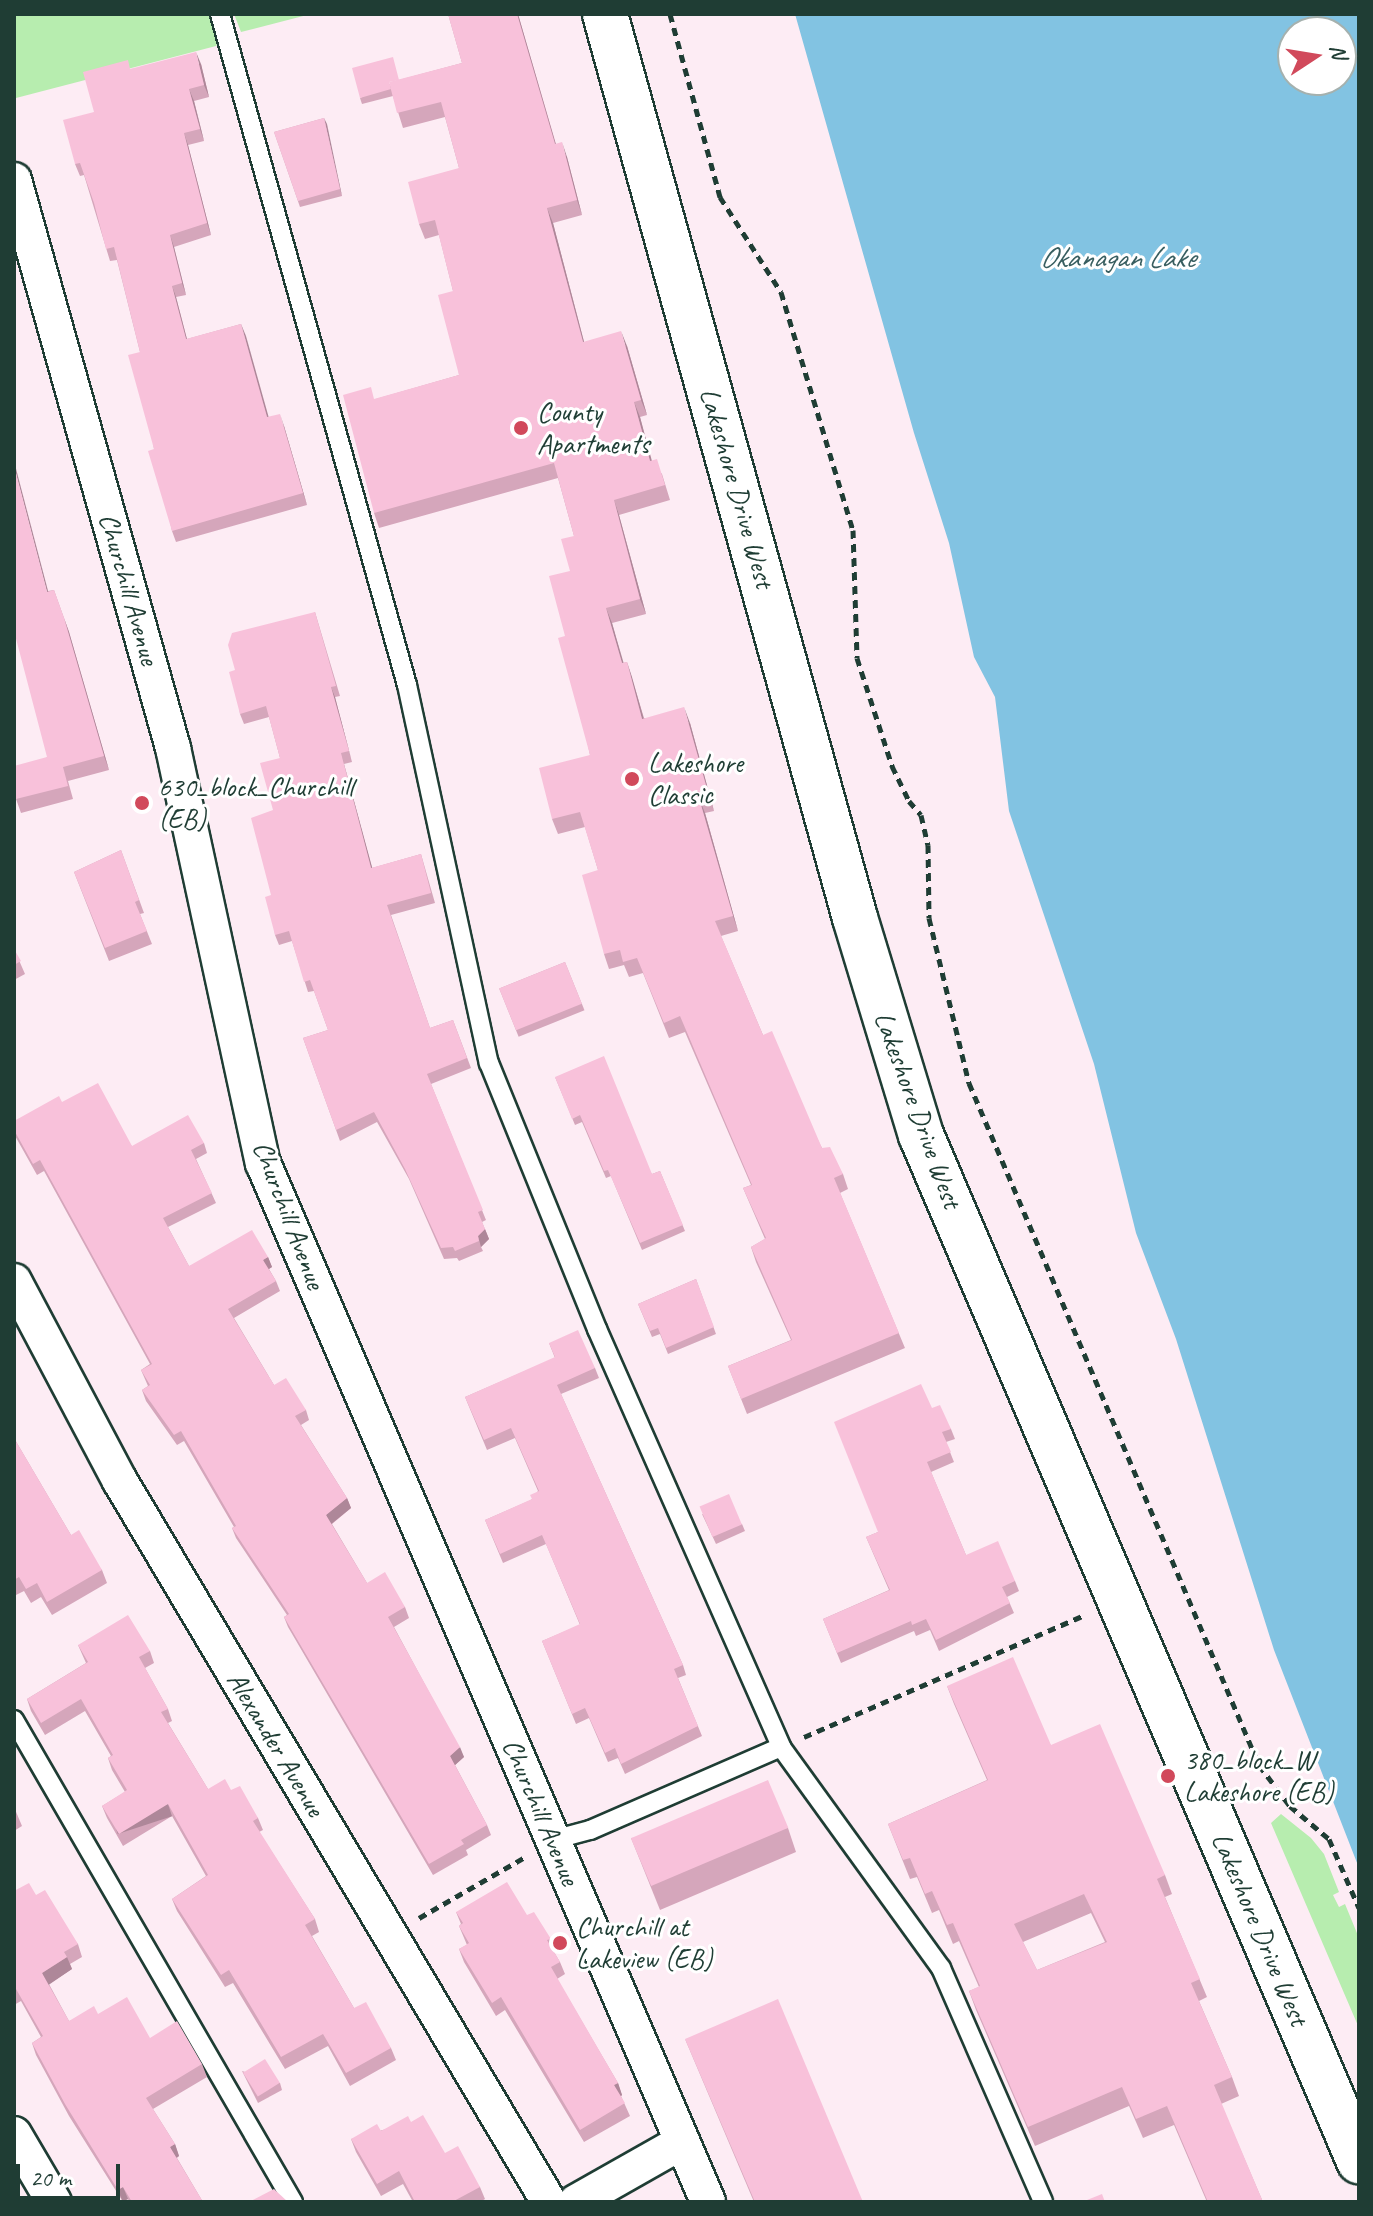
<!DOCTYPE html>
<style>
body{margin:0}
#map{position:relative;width:1373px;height:2216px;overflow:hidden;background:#fdecf4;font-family:Caveat,sans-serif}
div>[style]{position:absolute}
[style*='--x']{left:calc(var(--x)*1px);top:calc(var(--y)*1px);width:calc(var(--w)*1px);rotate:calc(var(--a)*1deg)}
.green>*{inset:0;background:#b7edaf}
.water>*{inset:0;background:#82c3e2}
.path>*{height:5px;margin-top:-2.5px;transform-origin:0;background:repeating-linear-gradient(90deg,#1f3d34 0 8px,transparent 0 14px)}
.roads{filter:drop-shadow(2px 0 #1f3d34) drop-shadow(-2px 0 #1f3d34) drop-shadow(0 2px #1f3d34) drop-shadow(0 -2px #1f3d34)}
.service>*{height:18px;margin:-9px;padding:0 9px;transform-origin:9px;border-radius:9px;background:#fff}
.minor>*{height:34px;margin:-17px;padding:0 17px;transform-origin:17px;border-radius:17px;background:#fff}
.tertiary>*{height:44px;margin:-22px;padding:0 22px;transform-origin:22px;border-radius:22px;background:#fff}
.wall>*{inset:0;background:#d5a6bb;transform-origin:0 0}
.shaded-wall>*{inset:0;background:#ae8799;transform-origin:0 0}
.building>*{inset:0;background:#f8c1da;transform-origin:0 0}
.dots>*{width:22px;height:22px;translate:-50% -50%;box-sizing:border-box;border:4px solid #fff;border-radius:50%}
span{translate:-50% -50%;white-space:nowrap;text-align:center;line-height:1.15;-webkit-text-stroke:6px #fff;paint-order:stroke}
.poi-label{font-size:28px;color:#1f3d34}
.left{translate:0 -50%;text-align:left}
.street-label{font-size:28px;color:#1f3d34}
.water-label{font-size:30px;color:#385e60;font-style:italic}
.frame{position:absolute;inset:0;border:16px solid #1f3d34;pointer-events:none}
.north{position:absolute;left:1277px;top:16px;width:80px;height:80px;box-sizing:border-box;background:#fff;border:2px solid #a5b1ae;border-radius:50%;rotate:78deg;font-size:22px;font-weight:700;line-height:32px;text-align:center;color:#1f3d34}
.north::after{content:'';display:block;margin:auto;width:28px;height:36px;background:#d1495b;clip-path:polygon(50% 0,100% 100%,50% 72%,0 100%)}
.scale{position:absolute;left:16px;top:2164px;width:104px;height:36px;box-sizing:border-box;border:4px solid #1f3d34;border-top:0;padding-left:10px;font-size:24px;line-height:28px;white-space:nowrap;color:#1f3d34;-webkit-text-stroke:6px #fff;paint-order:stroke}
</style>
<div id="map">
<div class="green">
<div style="clip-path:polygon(14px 14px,227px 14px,230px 25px,216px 46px,16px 98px)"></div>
<div style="clip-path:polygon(234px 14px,311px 14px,241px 32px)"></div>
<div style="clip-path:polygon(1281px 1814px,1311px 1838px,1324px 1854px,1339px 1892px,1333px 1895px,1339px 1907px,1345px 1904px,1359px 1938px,1359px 2028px,1271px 1823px)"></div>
</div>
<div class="water">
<div style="clip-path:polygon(evenodd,795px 14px,1359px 14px,1359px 1868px,1274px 1650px,1176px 1339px,1136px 1233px,1094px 1064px,1009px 811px,995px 697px,974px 657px,949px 543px,914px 433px,795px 14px,1293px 32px,1341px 32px,1341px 80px,1293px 80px,1293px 32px)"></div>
</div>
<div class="path">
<div style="--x:670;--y:14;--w:190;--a:74.7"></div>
<div style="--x:720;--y:197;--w:113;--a:57.3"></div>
<div style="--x:781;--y:292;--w:249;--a:73.2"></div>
<div style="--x:853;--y:530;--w:128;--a:88.2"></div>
<div style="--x:857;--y:658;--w:114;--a:72"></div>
<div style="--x:892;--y:766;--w:39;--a:64"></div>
<div style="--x:909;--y:801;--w:18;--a:49"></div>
<div style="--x:921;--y:815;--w:31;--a:77"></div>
<div style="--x:928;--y:845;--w:73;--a:89.2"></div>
<div style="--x:929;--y:918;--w:170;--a:76.4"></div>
<div style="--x:969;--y:1083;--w:741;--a:66.96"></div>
<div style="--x:1259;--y:1765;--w:51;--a:52.9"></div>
<div style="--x:1290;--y:1806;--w:51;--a:40.2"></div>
<div style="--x:1329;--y:1839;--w:75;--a:66.5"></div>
<div style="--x:804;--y:1737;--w:305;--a:-23.5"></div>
<div style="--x:419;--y:1918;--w:122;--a:-29.9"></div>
</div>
<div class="roads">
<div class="service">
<div style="--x:220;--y:14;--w:697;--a:74.43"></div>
<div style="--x:407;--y:685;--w:387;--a:77.8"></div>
<div style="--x:489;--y:1063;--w:287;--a:67.9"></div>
<div style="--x:597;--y:1329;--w:457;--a:66.2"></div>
<div style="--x:781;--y:1747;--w:208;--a:156.5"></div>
<div style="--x:590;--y:1830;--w:38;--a:165"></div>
<div style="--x:14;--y:1720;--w:557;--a:59.94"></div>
<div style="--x:781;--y:1747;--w:273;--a:54.1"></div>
<div style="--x:941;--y:1968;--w:255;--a:66.4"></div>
</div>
<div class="minor">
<div style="--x:14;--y:180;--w:590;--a:74.36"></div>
<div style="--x:173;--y:748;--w:425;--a:77.8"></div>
<div style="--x:263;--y:1163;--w:1130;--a:66.81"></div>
<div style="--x:14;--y:1281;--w:226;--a:62.1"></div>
<div style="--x:120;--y:1481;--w:839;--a:59.25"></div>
<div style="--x:14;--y:2134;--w:79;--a:59.5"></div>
<div style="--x:576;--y:2202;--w:122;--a:-29.5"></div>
</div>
<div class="tertiary">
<div style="--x:605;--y:14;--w:938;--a:74.54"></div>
<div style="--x:855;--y:918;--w:227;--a:73.1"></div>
<div style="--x:921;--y:1135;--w:1116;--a:66.88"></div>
</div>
</div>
<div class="wall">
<div style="clip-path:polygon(448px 14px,518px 14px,556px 144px,567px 157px,582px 215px,553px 223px,584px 342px,627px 346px,647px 415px,640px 417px,651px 460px,662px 474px,670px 500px,619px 515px,646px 614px,612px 623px,623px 663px,627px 662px,644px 718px,690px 723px,714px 811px,705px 813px,738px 931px,721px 936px,763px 1035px,822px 1148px,843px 1174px,848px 1189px,840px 1193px,905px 1348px,747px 1414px,728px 1366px,791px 1340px,756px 1262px,751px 1247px,765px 1239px,743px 1188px,751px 1185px,685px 1032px,669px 1038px,643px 973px,629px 977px,624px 965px,609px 969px,604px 954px,598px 870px,585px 827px,558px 834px,552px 819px,590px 755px,565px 636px,570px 571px,574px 536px,558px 478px,379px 528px,374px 513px,376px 399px,459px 375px,453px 291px,439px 235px,425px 239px,419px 224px,459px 168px,445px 117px,403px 128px,393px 96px,362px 104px,360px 98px,399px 80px,462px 63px)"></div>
<div style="clip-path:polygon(201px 64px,209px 97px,194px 101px,204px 141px,188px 145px,211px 235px,174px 247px,186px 295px,176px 297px,187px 339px,241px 324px,268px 417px,284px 426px,307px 505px,176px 542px,172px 531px,154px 449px,140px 352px,117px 260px,110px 261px,84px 175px,80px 176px,75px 164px,94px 112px,131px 69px)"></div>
<div style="clip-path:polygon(324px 118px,342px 196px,300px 207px,274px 132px)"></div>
<div style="clip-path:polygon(54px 590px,69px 632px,109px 770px,68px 781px,73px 799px,21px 813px,16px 799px,47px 757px,48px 591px)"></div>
<div style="clip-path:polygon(315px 612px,340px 696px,335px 697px,352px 762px,344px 764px,372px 868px,421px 854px,435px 903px,391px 915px,430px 1028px,453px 1020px,471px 1068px,431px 1084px,486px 1220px,482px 1222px,489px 1239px,481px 1247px,483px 1251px,459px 1261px,457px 1258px,444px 1259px,409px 1179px,377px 1122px,340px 1141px,303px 1038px,328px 1030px,314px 991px,308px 992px,292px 941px,279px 945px,275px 935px,271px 895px,273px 810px,280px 758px,269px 717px,244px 724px,240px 714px,235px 670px)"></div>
<div style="clip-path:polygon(121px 850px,144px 913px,140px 914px,152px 944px,109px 961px,74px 872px)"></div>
<div style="clip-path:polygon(14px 949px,25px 974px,14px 980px)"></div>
<div style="left:565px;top:962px;width:52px;height:71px;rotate:68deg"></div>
<div style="clip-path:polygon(555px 1077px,652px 1174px,660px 1171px,685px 1231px,642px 1250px,611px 1176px,606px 1178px,582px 1122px,575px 1125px)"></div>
<div style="clip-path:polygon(62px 1102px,132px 1146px,204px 1143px,207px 1153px,196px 1159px,216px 1203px,168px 1227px,189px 1266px,268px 1257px,272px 1267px,269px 1269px,276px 1281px,280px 1291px,234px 1318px,274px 1385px,306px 1410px,309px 1420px,301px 1425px,347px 1498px,351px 1508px,332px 1524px,367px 1583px,405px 1607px,409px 1618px,394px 1627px,464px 1757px,455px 1765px,487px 1825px,491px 1835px,466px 1850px,468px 1855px,433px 1875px,288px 1627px,284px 1617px,287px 1615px,236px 1538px,232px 1528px,234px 1527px,184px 1441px,177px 1445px,146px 1401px,142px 1390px,148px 1386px,141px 1370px,150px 1364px,44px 1171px,37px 1175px,14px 1134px,14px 1121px)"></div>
<div style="clip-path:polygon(696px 1279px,716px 1334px,668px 1354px,660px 1334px,652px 1337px,638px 1304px)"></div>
<div style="clip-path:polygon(549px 1343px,595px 1368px,599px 1378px,561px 1394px,683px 1665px,686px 1675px,678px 1678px,702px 1736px,625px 1774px,618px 1758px,608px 1762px,589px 1718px,576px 1724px,542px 1641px,580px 1625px,546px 1544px,503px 1563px,485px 1520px,531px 1500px,538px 1491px,515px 1438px,487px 1450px,465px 1397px,555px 1358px)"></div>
<div style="clip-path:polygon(932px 1408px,951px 1429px,955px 1439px,946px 1442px,954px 1462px,931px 1472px,966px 1555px,1015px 1581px,1019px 1591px,1007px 1597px,1014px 1613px,939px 1651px,930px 1630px,916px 1636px,914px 1631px,841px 1663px,823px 1619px,889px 1590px,866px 1537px,878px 1532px)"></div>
<div style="clip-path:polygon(14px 1438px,71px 1535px,102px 1570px,107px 1583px,52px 1615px,41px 1597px,31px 1603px,24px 1591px,14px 1596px)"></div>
<div style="clip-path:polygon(702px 1514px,742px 1524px,745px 1531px,716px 1544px)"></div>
<div style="clip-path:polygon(78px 1645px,150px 1651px,154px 1663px,145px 1668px,168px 1709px,172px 1721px,168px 1723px,208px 1789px,231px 1790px,258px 1818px,263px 1830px,259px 1832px,315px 1919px,319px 1932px,312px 1936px,354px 2008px,391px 2048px,396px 2060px,350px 2086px,328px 2046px,285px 2069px,233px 1983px,225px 1987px,177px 1911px,172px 1899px,206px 1876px,172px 1816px,123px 1846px,107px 1818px,102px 1806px,125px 1792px,112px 1770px,108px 1758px,111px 1756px,85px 1711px,45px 1735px,31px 1711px,27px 1699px,86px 1663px)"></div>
<div style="clip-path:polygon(evenodd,947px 1686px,1051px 1745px,1165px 1875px,1172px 1894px,1165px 1897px,1207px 1997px,1199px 2001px,1232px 2077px,1239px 2096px,1221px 2104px,1263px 2202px,1207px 2202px,1174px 2125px,1143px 2138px,1129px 2106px,1035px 2146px,976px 2010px,969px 1991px,979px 1987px,959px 1941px,953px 1944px,939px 1910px,932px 1913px,917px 1877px,910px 1879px,888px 1824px,987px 1780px,954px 1704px,947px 1686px,1091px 1913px,1105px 1942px,1037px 1970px,1023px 1942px,1091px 1913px)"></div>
<div style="clip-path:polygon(14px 1807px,22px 1826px,14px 1831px)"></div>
<div style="clip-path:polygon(788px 1828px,796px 1852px,660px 1910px,631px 1838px)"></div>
<div style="clip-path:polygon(14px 1891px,36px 1895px,78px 1944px,82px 1957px,70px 1964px,72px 1969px,49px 1984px,69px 2021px,98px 2014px,202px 2064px,207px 2077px,153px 2109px,175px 2144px,179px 2156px,177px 2158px,203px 2202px,129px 2202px,128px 2199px,123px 2202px,69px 2116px,36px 2055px,32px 2043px,41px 2037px,21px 2001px,14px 2005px)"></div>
<div style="clip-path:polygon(456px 1912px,527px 1915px,551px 1939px,554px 1952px,560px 1962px,565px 1974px,557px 1979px,618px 2083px,622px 2095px,621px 2096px,630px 2116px,584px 2142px,505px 2010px,496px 2016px,464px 1962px,459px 1949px,467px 1945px,459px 1926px,461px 1924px)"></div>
<div style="clip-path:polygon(685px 2039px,863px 2202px,754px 2202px)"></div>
<div style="clip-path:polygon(242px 2071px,280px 2083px,282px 2090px,258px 2103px)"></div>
<div style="clip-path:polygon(411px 2122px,480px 2187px,485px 2199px,480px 2202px,413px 2202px,403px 2184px,381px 2196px,356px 2152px,351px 2139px)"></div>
</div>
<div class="shaded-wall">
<div style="clip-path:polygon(517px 14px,518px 14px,560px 159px,555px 144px)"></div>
<div style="clip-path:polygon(196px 52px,201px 64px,209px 97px,204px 85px)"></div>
<div style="clip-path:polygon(189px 89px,194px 101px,204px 141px,200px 129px)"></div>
<div style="clip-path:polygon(324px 118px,327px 124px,342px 196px,340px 189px)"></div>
<div style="clip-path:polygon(184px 133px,188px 145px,211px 235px,207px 223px)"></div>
<div style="clip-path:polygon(562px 142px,567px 157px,582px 215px,577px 200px)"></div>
<div style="clip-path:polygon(547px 208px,553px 223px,588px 357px,583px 342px)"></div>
<div style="clip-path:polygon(170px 235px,174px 247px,186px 295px,182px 283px)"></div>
<div style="clip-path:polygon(172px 286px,176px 297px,190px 351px,186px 339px)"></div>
<div style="clip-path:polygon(241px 324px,246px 336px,272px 429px,267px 417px)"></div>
<div style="clip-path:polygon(621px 331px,627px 346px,647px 415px,641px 400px)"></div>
<div style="clip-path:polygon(634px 402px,640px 417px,656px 476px,650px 461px)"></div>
<div style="clip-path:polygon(280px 414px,284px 426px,307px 505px,303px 493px)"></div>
<div style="clip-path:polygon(14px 461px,52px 606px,47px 592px,14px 466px)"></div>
<div style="clip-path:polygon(614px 500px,619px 515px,646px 614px,640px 599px)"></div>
<div style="clip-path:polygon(606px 608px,612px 623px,628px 678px,622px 663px)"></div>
<div style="clip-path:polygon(64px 618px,69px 632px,109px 770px,104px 756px)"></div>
<div style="clip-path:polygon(627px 662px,632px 677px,648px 734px,642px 719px)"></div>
<div style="clip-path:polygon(331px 687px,335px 697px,352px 762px,349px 751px)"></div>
<div style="clip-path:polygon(684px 707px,690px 723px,714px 811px,709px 796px)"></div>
<div style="clip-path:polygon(341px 753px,344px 764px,375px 878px,371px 868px)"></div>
<div style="clip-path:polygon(699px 798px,705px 813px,738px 931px,733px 916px)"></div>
<div style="clip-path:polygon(485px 1229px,489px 1239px,481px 1247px,478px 1236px)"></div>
<div style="clip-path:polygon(268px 1257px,272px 1267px,267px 1270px,263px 1260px)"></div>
<div style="clip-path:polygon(347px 1498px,351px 1508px,330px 1525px,326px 1515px)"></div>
<div style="clip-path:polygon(460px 1747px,464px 1757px,454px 1766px,450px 1756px)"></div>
<div style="left:168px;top:1804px;width:13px;height:57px;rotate:72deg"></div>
<div style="clip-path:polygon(67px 1957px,72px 1969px,47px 1986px,42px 1973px)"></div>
<div style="clip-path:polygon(618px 2083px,622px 2095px,619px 2098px,614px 2085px)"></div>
<div style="clip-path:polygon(175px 2144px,179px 2156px,174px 2159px,170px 2147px)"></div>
<div style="left:123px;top:2187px;width:13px;height:6px;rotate:67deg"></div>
</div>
<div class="building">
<div style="clip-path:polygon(448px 14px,517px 14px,555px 144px,562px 142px,577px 200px,547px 208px,583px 342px,621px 331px,641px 400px,634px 402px,650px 461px,657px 459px,665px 485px,614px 500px,640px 599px,606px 608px,622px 663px,627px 662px,642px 719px,684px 707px,709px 796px,699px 798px,733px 916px,715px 921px,763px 1035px,772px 1031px,822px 1148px,830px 1147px,843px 1174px,834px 1178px,899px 1333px,741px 1399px,728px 1366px,792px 1340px,751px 1247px,766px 1238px,743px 1188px,752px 1185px,680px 1016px,664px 1023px,637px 958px,623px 962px,620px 950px,604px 954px,582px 875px,598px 870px,580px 812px,552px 819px,539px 768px,590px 755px,558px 638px,565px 636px,549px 576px,570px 571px,561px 539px,574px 536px,554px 463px,374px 513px,343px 395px,371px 387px,374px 399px,459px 375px,438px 295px,453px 291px,435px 220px,419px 224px,408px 182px,459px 168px,441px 102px,397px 113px,389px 82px,462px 63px)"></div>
<div style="clip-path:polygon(196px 52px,204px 85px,189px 89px,200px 129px,184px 133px,207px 223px,170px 235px,182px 283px,172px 286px,186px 339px,241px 324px,267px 417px,280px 414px,303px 493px,172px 531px,148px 451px,154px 449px,128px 355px,140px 352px,114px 247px,106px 249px,94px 203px,80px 163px,75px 164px,63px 120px,94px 112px,83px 72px,128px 60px,130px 69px)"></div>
<div style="clip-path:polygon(393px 57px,399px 80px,389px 82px,391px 89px,360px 98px,352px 68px)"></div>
<div style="clip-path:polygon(324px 118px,340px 189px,298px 201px,274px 132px)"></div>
<div style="clip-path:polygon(14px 466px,47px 592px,54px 590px,64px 618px,104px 756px,63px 767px,68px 786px,16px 799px,14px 791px,14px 766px,47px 757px,14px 631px)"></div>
<div style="clip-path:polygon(315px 612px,336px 686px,331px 687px,349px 751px,341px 753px,371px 868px,421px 854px,431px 893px,387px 905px,430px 1028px,453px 1020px,467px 1058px,427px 1074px,483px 1210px,478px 1212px,485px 1229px,478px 1236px,479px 1241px,455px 1251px,453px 1247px,441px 1248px,405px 1169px,374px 1112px,336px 1130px,303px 1038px,328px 1030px,310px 980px,304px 982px,289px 931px,275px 935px,265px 897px,271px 895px,251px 818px,273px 810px,260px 763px,280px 758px,266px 706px,240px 714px,229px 672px,235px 670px,228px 645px,232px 633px)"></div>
<div style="clip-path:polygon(121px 850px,139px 900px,135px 902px,147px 931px,105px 948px,74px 872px)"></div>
<div style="clip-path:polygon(14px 949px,21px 961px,14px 965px)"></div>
<div style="left:565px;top:962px;width:45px;height:71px;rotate:68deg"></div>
<div style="clip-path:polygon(604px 1056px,652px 1174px,660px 1171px,683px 1225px,640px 1243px,608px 1170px,604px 1171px,580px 1115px,572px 1119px,555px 1077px)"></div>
<div style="clip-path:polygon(98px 1083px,132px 1146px,188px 1115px,204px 1143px,191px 1150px,212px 1193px,163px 1218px,189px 1266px,252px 1230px,268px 1257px,263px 1260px,276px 1281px,228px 1309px,274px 1385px,286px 1378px,306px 1410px,295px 1416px,347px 1498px,326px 1515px,367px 1583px,385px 1572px,405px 1607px,388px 1617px,460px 1747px,450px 1756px,487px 1825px,461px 1840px,464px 1844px,429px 1864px,284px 1617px,289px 1614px,232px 1528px,236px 1526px,181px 1431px,174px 1435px,142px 1390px,150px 1385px,141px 1370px,152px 1364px,40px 1160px,33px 1164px,14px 1130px,14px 1121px,59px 1096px,62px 1102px)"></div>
<div style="clip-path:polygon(696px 1279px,714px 1327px,666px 1348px,658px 1328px,650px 1331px,638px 1304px)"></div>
<div style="clip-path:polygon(578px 1330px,595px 1368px,557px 1385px,683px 1665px,674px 1669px,698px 1726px,621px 1764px,615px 1748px,605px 1753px,585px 1708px,572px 1714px,542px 1641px,580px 1624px,542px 1535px,500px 1554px,485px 1520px,532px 1499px,530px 1495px,539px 1491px,511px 1428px,484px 1440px,465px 1397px,555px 1357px,549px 1343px)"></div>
<div style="clip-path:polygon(921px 1384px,932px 1408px,940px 1405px,951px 1429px,942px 1432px,951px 1452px,927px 1462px,966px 1555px,998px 1541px,1015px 1581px,1002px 1587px,1010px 1603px,936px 1640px,926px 1619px,912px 1625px,911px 1621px,837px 1653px,823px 1619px,890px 1590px,866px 1537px,878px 1532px,834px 1422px)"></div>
<div style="clip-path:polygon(14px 1438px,71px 1535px,79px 1530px,102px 1570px,47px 1602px,37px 1583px,26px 1589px,19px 1577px,14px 1580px)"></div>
<div style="left:729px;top:1494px;width:33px;height:32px;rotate:67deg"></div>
<div style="clip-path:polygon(128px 1615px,150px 1651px,139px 1657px,168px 1709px,161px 1712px,208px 1789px,225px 1779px,231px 1790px,240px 1786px,258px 1818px,253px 1821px,315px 1919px,305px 1925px,354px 2008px,366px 2002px,391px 2048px,346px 2073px,323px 2034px,281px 2057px,229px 1970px,221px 1975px,172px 1899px,208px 1875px,168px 1804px,119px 1834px,102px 1806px,127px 1790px,108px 1758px,113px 1755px,81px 1699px,41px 1723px,27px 1699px,88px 1662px,78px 1645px)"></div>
<div style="clip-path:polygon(evenodd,1013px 1657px,1051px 1745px,1100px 1724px,1165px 1875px,1157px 1879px,1200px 1979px,1191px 1983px,1232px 2077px,1214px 2085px,1263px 2202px,1207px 2202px,1208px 2202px,1167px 2106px,1136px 2119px,1122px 2087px,1028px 2127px,969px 1991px,980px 1986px,953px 1923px,947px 1925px,932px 1891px,925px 1894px,910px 1858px,903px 1860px,888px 1824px,988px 1780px,947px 1686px,1013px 1657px,1084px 1894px,1107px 1942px,1037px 1970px,1014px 1924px,1084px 1894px)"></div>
<div style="left:768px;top:1780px;width:52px;height:149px;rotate:67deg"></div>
<div style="clip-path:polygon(507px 1882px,527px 1915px,534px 1912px,551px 1939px,547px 1940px,560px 1962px,551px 1967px,618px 2083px,614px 2085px,625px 2103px,580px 2130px,501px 1997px,492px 2003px,459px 1949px,469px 1943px,459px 1926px,463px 1923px,456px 1912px)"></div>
<div style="clip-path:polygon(29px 1883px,36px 1895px,45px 1890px,78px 1944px,64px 1952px,67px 1957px,42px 1973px,69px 2021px,94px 2006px,98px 2014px,127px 1997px,150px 2038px,177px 2021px,202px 2064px,146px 2098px,175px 2144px,170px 2147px,203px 2202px,132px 2202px,123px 2187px,118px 2190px,65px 2104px,32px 2043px,43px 2036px,16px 1989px,14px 1990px,14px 1891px)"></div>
<div style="clip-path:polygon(778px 1999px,863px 2202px,755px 2202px,685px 2039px)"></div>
<div style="left:265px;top:2059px;width:28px;height:26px;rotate:58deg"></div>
<div style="clip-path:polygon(423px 2115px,445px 2153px,458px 2146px,480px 2187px,452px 2202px,415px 2202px,399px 2171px,377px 2184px,351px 2139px,377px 2124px,381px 2131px,408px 2116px,411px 2122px)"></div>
<div style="clip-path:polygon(274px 2189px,288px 2202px,249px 2202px)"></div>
<div style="clip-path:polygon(1102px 2194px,1105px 2202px,1082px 2202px)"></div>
</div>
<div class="dots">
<div style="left:521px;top:428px;background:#d1495b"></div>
<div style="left:632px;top:779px;background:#d1495b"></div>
<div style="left:142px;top:803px;background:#d1495b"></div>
<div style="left:1168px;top:1776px;background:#d1495b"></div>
<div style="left:560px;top:1943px;background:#d1495b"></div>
</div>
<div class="poi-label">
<span class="left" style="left:537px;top:428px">County<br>Apartments</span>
<span class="left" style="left:648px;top:779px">Lakeshore<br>Classic</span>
<span class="left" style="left:158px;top:803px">630_block_Churchill<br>(EB)</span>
<span class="left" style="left:1184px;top:1776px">380_block_W<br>Lakeshore (EB)</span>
<span class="left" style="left:576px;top:1943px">Churchill at<br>Lakeview (EB)</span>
</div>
<div class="street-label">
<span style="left:737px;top:488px;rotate:74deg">Lakeshore Drive West</span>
<span style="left:129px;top:589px;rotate:74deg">Churchill Avenue</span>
<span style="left:918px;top:1110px;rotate:70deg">Lakeshore Drive West</span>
<span style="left:289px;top:1215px;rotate:69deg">Churchill Avenue</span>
<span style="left:276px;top:1744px;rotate:59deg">Alexander Avenue</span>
<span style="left:541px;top:1812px;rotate:67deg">Churchill Avenue</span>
<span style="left:1260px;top:1929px;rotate:67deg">Lakeshore Drive West</span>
</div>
<div class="water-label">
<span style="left:1117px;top:257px">Okanagan Lake</span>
</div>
<div class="frame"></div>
<div class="north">N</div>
<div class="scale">20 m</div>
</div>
